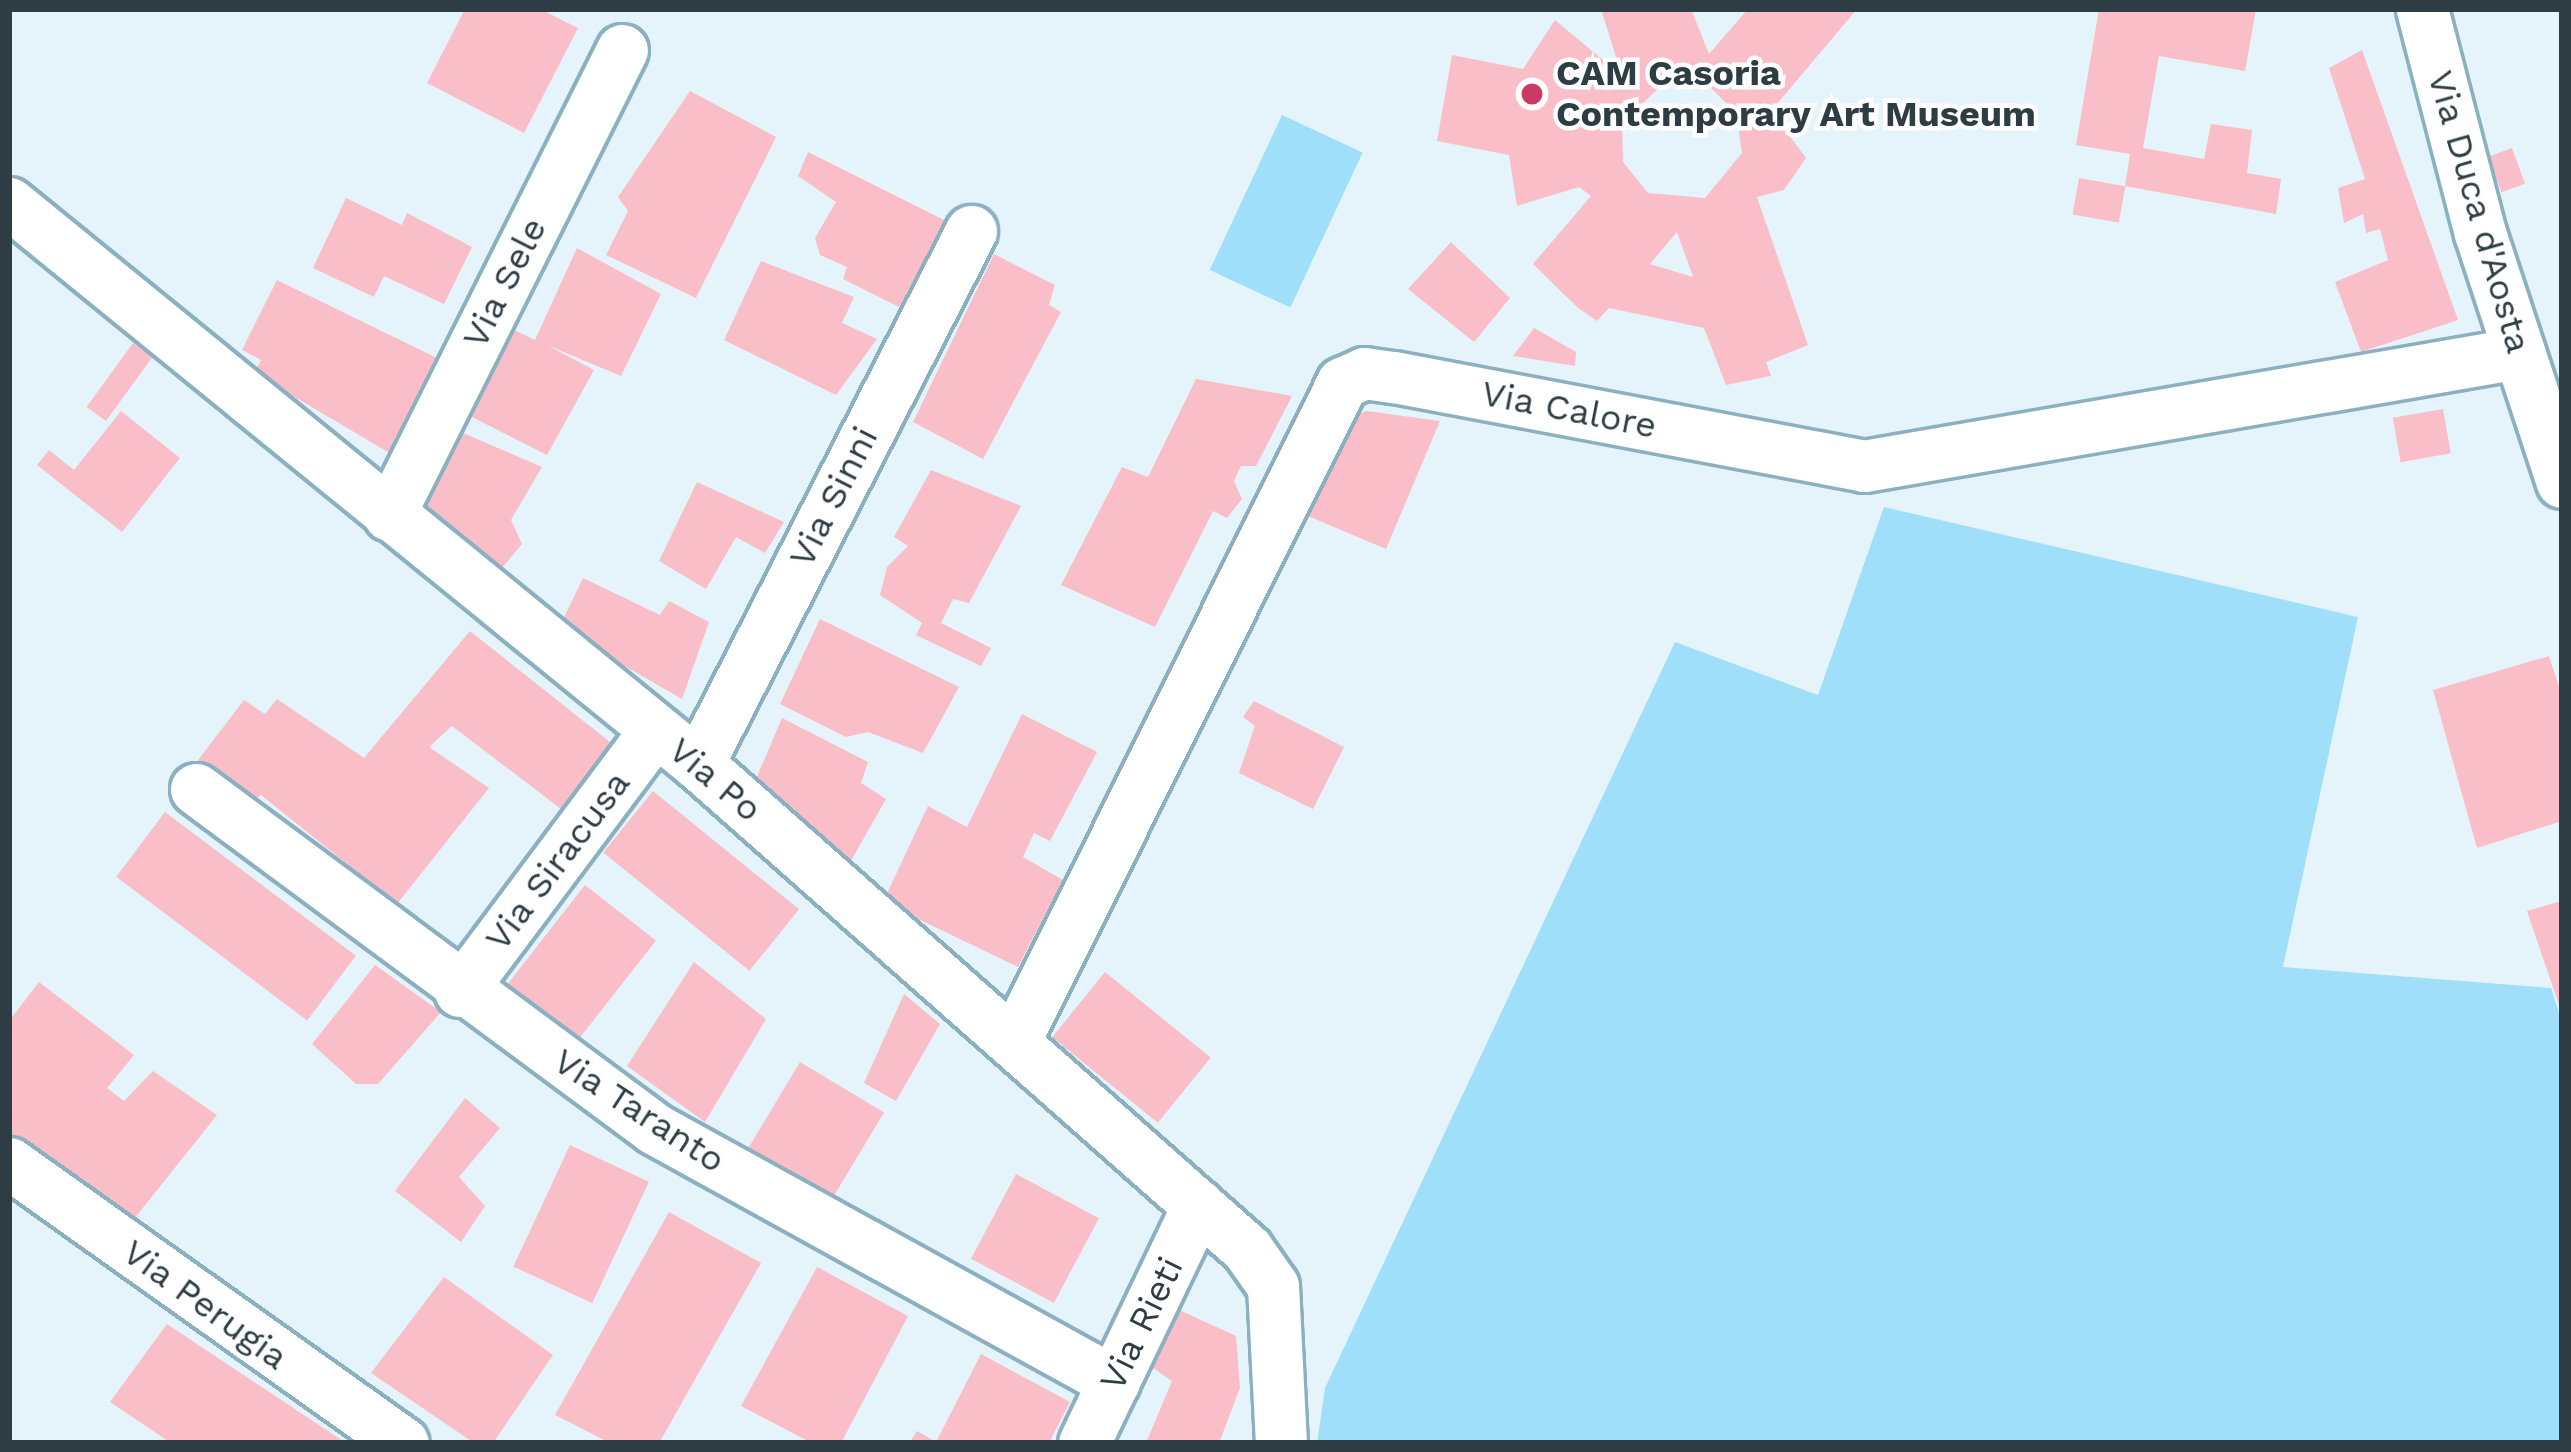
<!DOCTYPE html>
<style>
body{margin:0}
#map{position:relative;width:2571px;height:1452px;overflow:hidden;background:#e5f4fb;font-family:"Work Sans",sans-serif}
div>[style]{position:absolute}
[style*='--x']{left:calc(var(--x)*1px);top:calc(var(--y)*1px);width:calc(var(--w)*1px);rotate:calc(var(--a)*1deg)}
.green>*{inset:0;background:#a0dff9;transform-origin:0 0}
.building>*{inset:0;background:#f9bec7;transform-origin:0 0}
.roads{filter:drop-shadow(3px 0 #8bb0c0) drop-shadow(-3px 0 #8bb0c0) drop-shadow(0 3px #8bb0c0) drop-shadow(0 -3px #8bb0c0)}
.minor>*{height:51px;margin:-25.5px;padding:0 25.5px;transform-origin:25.5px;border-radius:25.5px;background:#fff}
.dots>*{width:33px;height:33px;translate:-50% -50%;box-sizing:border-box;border:6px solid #fefefe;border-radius:50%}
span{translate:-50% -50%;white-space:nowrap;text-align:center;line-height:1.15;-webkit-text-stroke:9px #fefefe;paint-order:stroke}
.poi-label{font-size:36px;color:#2d3d43;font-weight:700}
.left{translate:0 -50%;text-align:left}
.street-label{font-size:36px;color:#2d3d43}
.frame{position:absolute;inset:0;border:12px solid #2d3d43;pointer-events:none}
</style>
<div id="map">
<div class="green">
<div style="left:1282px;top:115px;width:89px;height:171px;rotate:25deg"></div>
<div style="clip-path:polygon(1884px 507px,2358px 617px,2283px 967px,2551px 988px,2562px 1022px,2562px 1443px,1317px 1443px,1325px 1388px,1675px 642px,1818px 695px)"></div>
</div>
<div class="building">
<div style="clip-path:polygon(465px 9px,540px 9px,578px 28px,524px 133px,427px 83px)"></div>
<div style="clip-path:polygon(evenodd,1601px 9px,1691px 9px,1709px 54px,1748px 9px,1857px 9px,1771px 111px,1806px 158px,1784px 190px,1757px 197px,1808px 345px,1766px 362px,1771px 376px,1726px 385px,1704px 328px,1609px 308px,1597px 321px,1578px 308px,1533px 264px,1591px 196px,1579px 187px,1517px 206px,1509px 155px,1437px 141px,1452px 55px,1523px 69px,1555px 20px,1604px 61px,1616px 57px,1601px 9px,1666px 81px,1707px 84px,1736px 113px,1742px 153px,1705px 198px,1648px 193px,1623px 162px,1622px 123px,1666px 81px,1601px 9px,1677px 232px,1693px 277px,1650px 264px,1677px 232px)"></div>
<div style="clip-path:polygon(2099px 9px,2256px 9px,2245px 71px,2159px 56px,2143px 148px,2204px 159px,2211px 124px,2252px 130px,2247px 173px,2281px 179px,2276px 214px,2125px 186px,2130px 154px,2076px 145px)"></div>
<div style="clip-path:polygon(2362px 50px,2458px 320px,2361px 352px,2335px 282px,2388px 260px,2380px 229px,2366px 233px,2363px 214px,2344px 223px,2338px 188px,2365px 179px,2329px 68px)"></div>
<div style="clip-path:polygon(690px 91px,776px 137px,696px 298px,606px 255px,628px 211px,618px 197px)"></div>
<div style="left:2512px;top:148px;width:38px;height:25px;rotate:70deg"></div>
<div style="clip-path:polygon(808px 152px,946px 221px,899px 307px,843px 279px,847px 267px,820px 255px,815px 238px,836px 202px,798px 176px)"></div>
<div style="left:2079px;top:178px;width:47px;height:37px;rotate:10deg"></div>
<div style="clip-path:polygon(346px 198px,402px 225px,407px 213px,472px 247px,444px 304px,384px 276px,374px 297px,313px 268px)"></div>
<div style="clip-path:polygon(1451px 242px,1510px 298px,1474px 342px,1408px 289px)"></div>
<div style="clip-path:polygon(577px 248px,661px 294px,621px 376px,547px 345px,594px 370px,547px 455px,470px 416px,512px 329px,535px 340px)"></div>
<div style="clip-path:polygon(994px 254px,1055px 285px,1049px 305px,1061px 312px,983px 459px,913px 422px)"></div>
<div style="clip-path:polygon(761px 261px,854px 297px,842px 323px,877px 339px,836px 395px,724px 340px)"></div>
<div style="clip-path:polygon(277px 280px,437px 358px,393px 455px,254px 373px,261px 360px,242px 350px)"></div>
<div style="clip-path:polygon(1534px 328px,1576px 352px,1575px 366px,1513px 356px)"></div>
<div style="left:133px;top:343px;width:24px;height:79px;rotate:36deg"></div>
<div style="clip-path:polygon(1196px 379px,1292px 396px,1256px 466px,1241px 466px,1234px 481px,1242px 499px,1227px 518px,1213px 511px,1155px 627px,1061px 585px,1122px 467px,1148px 477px)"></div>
<div style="left:2443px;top:409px;width:45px;height:51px;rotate:80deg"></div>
<div style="clip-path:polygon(121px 411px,180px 458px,122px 532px,37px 465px,49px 450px,74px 470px)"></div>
<div style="clip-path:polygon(1367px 411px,1440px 421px,1386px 549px,1301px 513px,1346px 418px)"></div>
<div style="clip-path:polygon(454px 429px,542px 467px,511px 520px,522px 544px,492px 580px,411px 514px)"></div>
<div style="clip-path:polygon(931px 470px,1021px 506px,969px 603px,953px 599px,941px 623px,991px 648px,981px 666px,916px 635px,922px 623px,880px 595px,887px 567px,908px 546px,894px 537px)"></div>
<div style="clip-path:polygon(697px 482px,784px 522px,765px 553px,736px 537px,706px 589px,659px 561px)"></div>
<div style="clip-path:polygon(583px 578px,660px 615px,669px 601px,709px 622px,682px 699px,559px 628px)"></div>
<div style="clip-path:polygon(820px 619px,959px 687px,923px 753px,868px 732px,846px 737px,780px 704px)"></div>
<div style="clip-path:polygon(470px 631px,615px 746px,565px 812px,452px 726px,429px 747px,489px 788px,397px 904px,261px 795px,251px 802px,192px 768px,244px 700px,265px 714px,277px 699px,364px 758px)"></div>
<div style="clip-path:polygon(2549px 656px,2562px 696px,2562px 821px,2477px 848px,2433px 690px)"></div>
<div style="clip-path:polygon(1254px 701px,1344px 747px,1313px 809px,1239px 773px,1255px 726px,1243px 717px)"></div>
<div style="clip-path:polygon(1022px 714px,1097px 752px,1050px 841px,1034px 833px,1023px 857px,1063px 880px,1018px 967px,883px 902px,928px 806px,967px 827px)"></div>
<div style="clip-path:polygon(782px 718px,868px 762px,861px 783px,886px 799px,848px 866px,751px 791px)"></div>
<div style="left:653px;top:791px;width:188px;height:79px;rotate:39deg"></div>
<div style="left:165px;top:812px;width:239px;height:81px;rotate:37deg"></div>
<div style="left:585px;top:885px;width:90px;height:129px;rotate:38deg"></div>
<div style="clip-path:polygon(2562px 901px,2562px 1011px,2561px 1011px,2527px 911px)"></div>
<div style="clip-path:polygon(694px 962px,766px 1019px,705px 1122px,627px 1066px)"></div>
<div style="clip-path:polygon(375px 965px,441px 1012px,378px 1084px,356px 1084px,312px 1044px)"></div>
<div style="left:1105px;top:972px;width:136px;height:84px;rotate:39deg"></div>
<div style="clip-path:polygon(39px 982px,134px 1055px,107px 1088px,124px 1101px,153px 1071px,217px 1115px,130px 1224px,9px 1133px,9px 1021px)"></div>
<div style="clip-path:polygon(904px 994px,940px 1024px,896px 1101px,864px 1083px)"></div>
<div style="left:800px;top:1062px;width:98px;height:104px;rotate:31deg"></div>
<div style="clip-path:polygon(465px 1098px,500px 1128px,459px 1177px,485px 1206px,461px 1242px,395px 1191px)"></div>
<div style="left:570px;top:1145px;width:87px;height:134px;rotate:25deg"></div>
<div style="left:1016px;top:1174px;width:94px;height:96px;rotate:28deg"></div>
<div style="clip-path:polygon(669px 1212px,761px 1263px,659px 1443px,610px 1443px,555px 1415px)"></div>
<div style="clip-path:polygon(817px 1267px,908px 1316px,841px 1443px,812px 1443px,741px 1406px)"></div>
<div style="clip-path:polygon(444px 1277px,553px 1355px,493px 1443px,474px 1443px,371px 1373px)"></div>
<div style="clip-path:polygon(1177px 1309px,1236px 1336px,1240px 1388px,1219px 1443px,1146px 1443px,1172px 1381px,1150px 1366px)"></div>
<div style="clip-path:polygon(167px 1324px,346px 1443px,171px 1443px,110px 1402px)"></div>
<div style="clip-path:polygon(981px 1354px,1070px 1402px,1049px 1443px,909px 1443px,917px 1431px,936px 1442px)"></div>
</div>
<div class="roads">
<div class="minor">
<div style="--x:2422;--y:9;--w:231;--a:75.5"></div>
<div style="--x:2480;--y:233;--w:262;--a:71.8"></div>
<div style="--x:9;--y:203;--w:889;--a:39.15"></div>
<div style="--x:698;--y:764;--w:733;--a:41.46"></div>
<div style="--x:1247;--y:1249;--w:45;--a:54.9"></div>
<div style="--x:1273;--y:1286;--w:157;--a:87.1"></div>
<div style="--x:389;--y:515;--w:520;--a:-63.39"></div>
<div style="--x:698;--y:764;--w:599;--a:-62.88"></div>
<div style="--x:196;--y:789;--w:571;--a:36.53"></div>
<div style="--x:655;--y:1129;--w:524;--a:28.86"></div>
<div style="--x:460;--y:991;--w:326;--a:-53.2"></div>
<div style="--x:1016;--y:1038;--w:732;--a:-63.54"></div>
<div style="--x:1342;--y:383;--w:24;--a:-24"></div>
<div style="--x:1364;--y:373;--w:30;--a:8"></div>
<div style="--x:1394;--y:377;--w:478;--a:10.7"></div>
<div style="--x:1864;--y:466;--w:665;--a:-9.79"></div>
<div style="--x:9;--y:1163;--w:483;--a:35.4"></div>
<div style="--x:1084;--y:1443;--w:264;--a:-64.4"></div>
</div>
</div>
<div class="dots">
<div style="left:1532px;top:94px;background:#ca3b64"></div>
</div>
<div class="poi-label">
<span class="left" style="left:1556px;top:94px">CAM Casoria<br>Contemporary Art Museum</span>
</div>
<div class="street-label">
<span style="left:2479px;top:212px;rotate:74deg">Via Duca d'Aosta</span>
<span style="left:505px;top:283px;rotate:-63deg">Via Sele</span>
<span style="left:1569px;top:410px;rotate:11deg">Via Calore</span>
<span style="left:834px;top:497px;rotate:-63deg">Via Sinni</span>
<span style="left:715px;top:780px;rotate:40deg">Via Po</span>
<span style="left:558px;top:861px;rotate:-53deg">Via Siracusa</span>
<span style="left:639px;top:1111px;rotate:33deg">Via Taranto</span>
<span style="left:205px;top:1305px;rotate:36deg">Via Perugia</span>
<span style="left:1142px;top:1324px;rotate:-64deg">Via Rieti</span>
</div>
<div class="frame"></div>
</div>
